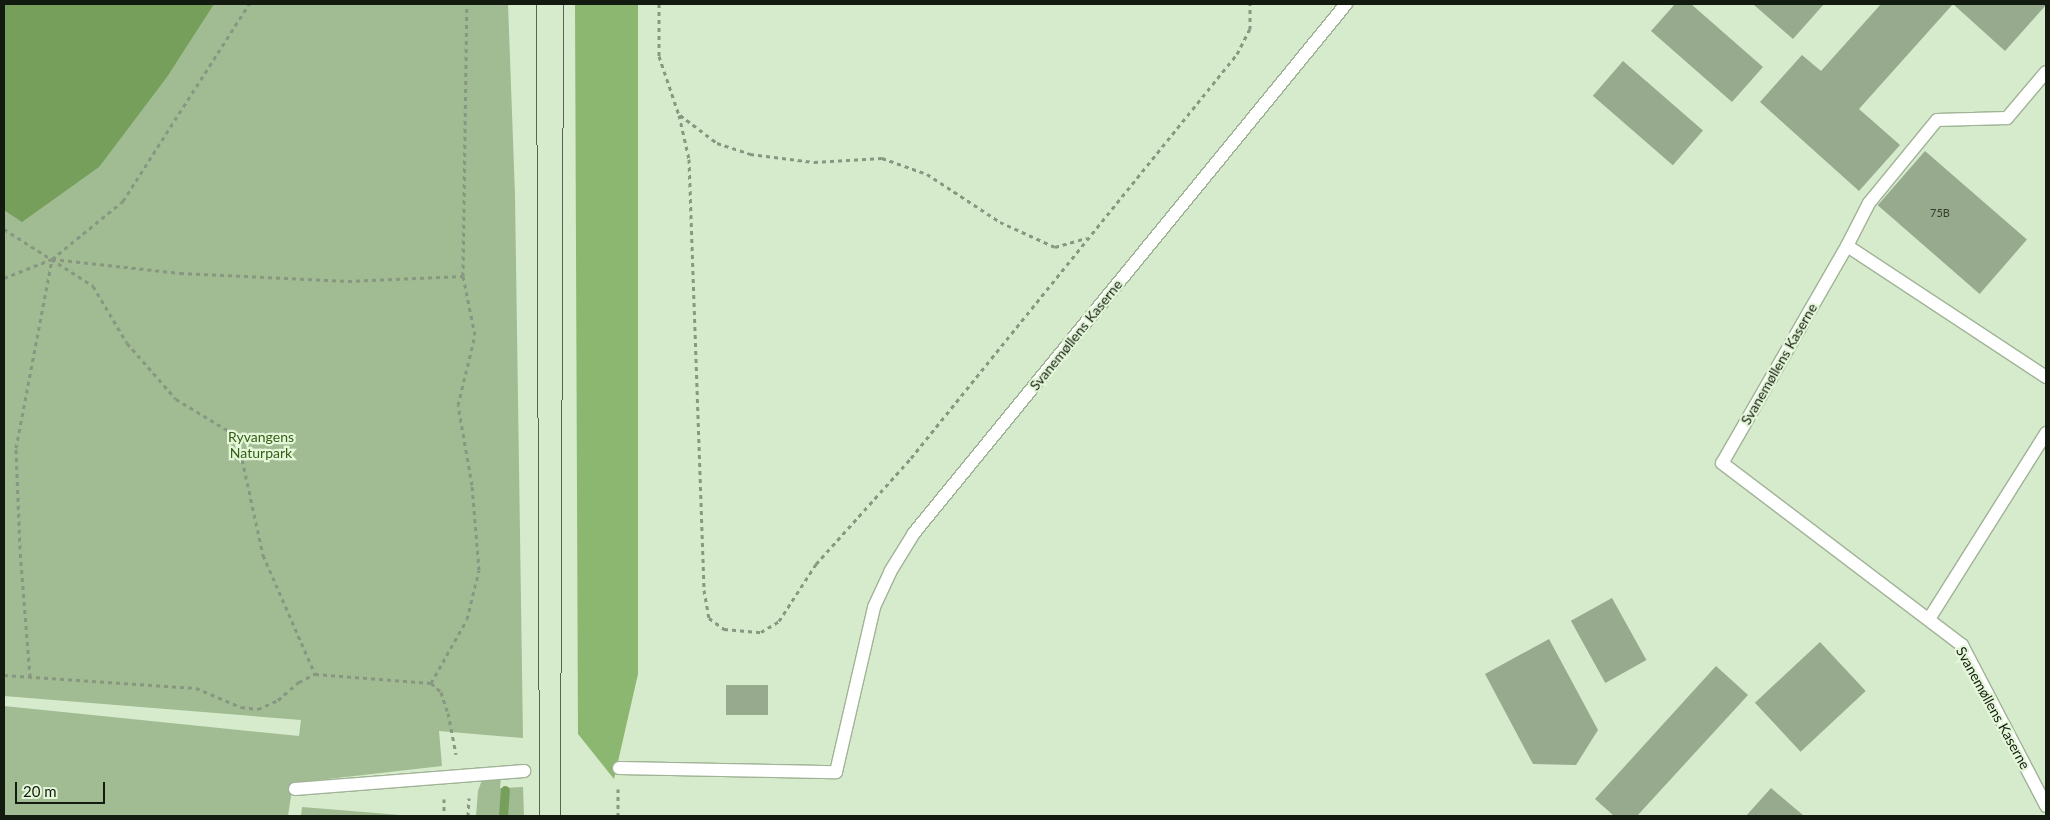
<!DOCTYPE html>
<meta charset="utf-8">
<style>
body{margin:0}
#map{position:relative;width:2050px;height:820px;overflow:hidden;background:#d6eacc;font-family:Lato,sans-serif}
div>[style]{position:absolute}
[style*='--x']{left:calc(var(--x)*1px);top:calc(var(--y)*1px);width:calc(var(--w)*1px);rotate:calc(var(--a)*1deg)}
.green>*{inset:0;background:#a1bb92}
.forest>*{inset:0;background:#8bb771}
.water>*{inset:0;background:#759f5b}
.stream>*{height:9px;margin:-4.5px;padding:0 4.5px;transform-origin:4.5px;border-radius:4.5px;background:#759f5b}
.building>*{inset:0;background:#98aa8e;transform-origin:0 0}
.path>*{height:3px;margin-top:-1.5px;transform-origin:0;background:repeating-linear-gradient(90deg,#889781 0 4px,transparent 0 8px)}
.roads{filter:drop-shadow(1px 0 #a0b396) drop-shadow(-1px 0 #a0b396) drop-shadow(0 1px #a0b396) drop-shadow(0 -1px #a0b396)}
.lane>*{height:12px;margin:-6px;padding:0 6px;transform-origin:6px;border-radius:6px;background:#fff}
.tram>*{height:1px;margin:-0.5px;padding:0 0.5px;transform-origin:0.5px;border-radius:0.5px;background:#586351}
span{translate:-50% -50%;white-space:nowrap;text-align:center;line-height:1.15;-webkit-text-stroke:4.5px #e4f7d9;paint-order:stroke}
.number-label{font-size:11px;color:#343e2f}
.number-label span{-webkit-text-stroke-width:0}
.street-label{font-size:14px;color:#131a0f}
.park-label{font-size:14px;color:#355d16}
.frame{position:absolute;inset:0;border:5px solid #131a0f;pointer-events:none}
.scale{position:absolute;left:15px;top:782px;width:90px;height:22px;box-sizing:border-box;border:2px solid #131a0f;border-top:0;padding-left:6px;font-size:15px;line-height:18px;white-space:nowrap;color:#131a0f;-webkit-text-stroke:4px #e4f7d9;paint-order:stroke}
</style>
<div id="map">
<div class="green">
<div style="clip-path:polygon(4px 4px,508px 4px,515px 195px,523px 738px,439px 731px,442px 766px,293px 783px,288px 816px,4px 816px,4px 706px,299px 736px,301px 720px,4px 696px)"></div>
<div style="clip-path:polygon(501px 777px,500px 788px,523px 787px,524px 816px,476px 816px,478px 791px,482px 780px)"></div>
<div style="clip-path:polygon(302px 807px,400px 815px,402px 816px,301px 816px)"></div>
</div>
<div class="forest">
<div style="clip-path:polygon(575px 4px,638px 4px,638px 674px,614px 779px,578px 734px)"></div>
</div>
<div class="water">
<div style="clip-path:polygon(4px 4px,214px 4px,167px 77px,99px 167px,22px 222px,4px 210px)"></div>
</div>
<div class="stream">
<div style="--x:503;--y:816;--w:26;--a:-86"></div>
</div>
<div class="building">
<div style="clip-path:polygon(1675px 4px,1691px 4px,1763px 67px,1732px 102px,1651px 31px)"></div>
<div style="clip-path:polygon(1753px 4px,1824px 4px,1793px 39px)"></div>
<div style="clip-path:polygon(1881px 4px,1953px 4px,1859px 109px,1900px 145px,1859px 191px,1760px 102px,1802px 55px,1821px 71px)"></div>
<div style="clip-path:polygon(1953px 4px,2046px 4px,2046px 5px,2005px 51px)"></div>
<div style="left:1623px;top:61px;width:106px;height:46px;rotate:41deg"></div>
<div style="left:1925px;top:151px;width:135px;height:72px;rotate:41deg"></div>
<div style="left:1612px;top:598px;width:71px;height:47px;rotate:61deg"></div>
<div style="clip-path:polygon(1549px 639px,1598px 730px,1576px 765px,1533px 764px,1485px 674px)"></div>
<div style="left:1820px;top:642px;width:67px;height:89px;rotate:47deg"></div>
<div style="clip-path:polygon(1716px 666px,1748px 695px,1637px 816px,1614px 816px,1595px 799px)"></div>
<div style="left:726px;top:685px;width:42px;height:30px"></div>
<div style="clip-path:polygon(1771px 788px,1804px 816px,1746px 816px)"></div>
</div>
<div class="path">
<div style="--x:659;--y:4;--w:52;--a:90"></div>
<div style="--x:659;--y:56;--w:62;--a:71.3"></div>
<div style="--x:679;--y:115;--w:45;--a:77.2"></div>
<div style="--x:689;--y:159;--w:431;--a:88"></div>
<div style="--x:704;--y:590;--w:28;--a:80"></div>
<div style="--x:709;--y:618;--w:19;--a:36"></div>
<div style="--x:724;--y:629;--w:37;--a:5"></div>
<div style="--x:761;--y:632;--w:21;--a:-31"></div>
<div style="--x:779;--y:621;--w:68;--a:-57"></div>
<div style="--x:816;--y:564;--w:142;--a:-48.1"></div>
<div style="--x:911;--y:458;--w:519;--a:-51.1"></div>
<div style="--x:1237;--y:54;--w:28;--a:-63"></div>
<div style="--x:1250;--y:29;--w:25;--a:-90"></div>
<div style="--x:680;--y:115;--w:46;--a:37.1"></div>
<div style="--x:717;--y:143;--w:35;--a:18"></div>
<div style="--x:750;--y:154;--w:64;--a:7.1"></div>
<div style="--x:814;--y:162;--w:68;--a:-3.4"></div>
<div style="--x:882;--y:158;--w:48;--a:19.6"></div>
<div style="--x:927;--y:174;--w:87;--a:33.3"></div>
<div style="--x:1000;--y:222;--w:60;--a:24.4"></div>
<div style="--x:1055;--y:247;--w:33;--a:-16"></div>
<div style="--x:4;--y:229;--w:106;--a:32.6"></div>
<div style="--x:93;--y:286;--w:66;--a:59.2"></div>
<div style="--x:127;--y:343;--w:74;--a:48.8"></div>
<div style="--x:176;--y:399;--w:71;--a:31.2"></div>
<div style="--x:237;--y:436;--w:122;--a:77.7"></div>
<div style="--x:263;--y:555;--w:130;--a:66.4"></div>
<div style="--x:4;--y:278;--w:52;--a:-21.6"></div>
<div style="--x:52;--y:259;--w:92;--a:-39.2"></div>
<div style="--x:123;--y:201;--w:234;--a:-57.4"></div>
<div style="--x:4;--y:675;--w:192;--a:3.9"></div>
<div style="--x:196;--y:688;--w:49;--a:22.9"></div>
<div style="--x:241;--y:707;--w:17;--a:7"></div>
<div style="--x:258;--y:709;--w:22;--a:-24"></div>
<div style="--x:278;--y:700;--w:28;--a:-41"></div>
<div style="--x:299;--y:682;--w:18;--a:-27"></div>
<div style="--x:315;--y:674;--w:116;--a:4.4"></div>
<div style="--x:30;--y:677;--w:128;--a:-94.5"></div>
<div style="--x:20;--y:549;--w:101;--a:-92.3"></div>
<div style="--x:16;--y:448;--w:192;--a:-79.2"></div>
<div style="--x:52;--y:259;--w:129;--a:6.2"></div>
<div style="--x:180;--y:273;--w:168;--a:2.7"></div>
<div style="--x:348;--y:281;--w:115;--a:-2.5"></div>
<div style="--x:431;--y:683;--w:73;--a:-60.6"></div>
<div style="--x:467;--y:619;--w:50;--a:-76.2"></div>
<div style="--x:479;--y:570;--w:85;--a:-94.7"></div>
<div style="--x:472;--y:485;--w:81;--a:-99.9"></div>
<div style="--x:458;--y:405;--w:72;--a:-76.3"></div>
<div style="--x:475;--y:335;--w:60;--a:-101.5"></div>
<div style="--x:463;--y:276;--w:272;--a:-89.2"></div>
<div style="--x:431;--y:683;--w:13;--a:42"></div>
<div style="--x:441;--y:692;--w:22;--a:72"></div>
<div style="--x:448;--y:713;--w:42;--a:79"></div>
<div style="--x:444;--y:799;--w:17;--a:90"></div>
<div style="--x:468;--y:816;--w:18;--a:-87"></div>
<div style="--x:618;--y:816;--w:27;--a:-90"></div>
</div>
<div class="roads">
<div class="lane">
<div style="--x:1847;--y:246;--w:48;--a:-62.9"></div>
<div style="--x:1869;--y:203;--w:107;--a:-50.7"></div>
<div style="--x:1937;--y:120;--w:70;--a:-1.6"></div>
<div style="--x:2007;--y:118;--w:60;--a:-49.7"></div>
<div style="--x:2046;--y:377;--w:238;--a:-146.6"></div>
<div style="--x:1847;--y:246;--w:250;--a:119.9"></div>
<div style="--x:1722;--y:463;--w:301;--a:37.2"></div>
<div style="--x:1962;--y:645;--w:182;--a:62.4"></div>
<div style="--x:1929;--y:619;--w:220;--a:-57.8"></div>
<div style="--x:619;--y:768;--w:217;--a:1.1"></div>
<div style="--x:836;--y:772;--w:169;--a:-77"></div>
<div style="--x:874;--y:607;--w:38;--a:-65"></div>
<div style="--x:890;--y:572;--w:46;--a:-58.4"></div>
<div style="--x:914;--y:533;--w:683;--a:-50.76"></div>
<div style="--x:295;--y:789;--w:230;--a:-4.5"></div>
</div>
</div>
<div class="tram">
<div style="--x:536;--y:4;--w:812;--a:89.79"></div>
<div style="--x:560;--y:816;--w:812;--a:-89.79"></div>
</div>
<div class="number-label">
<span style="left:1940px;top:213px">75B</span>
</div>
<div class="street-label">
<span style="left:1076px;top:335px;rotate:-51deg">Svanemøllens Kaserne</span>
<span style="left:1779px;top:364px;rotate:-60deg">Svanemøllens Kaserne</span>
<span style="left:1993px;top:708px;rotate:61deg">Svanemøllens Kaserne</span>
</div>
<div class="park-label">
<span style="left:261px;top:445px">Ryvangens<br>Naturpark</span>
</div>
<div class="frame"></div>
<div class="scale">20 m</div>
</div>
